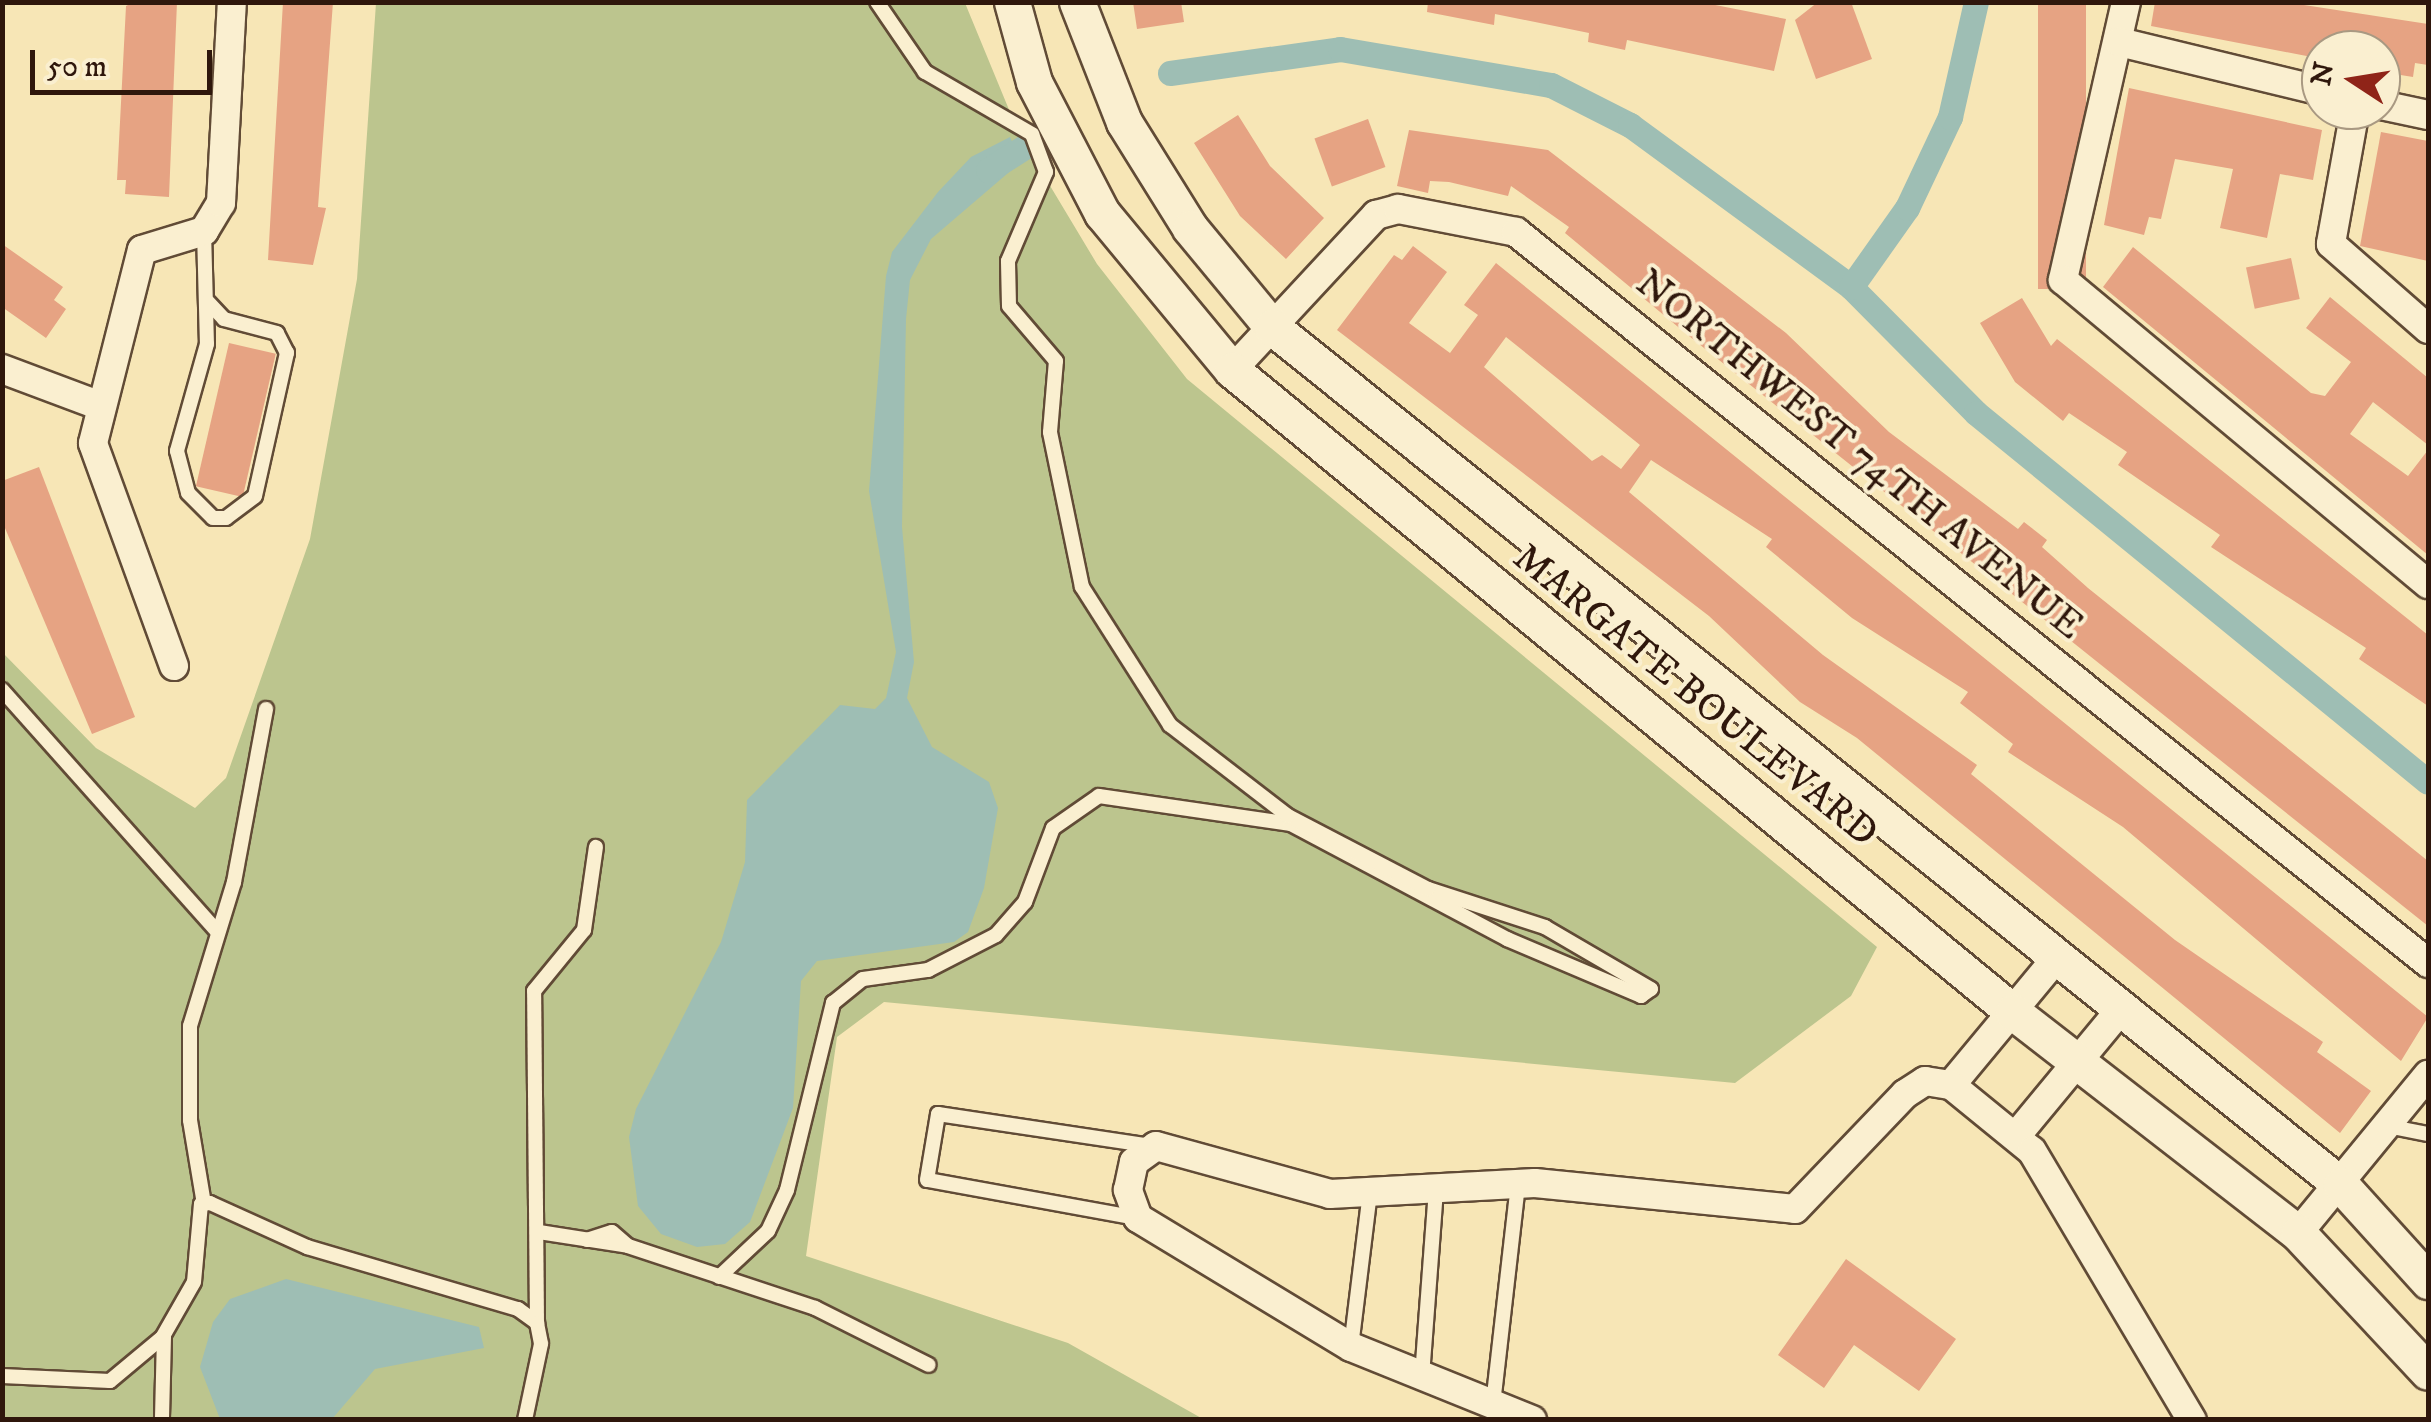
<!DOCTYPE html>
<style>
body{margin:0}
#map{position:relative;width:2431px;height:1422px;overflow:hidden;background:#f7e6b6;font-family:"IM FELL DW Pica",serif}
div>[style]{position:absolute}
[style*='--x']{left:calc(var(--x)*1px);top:calc(var(--y)*1px);width:calc(var(--w)*1px);rotate:calc(var(--a)*1deg)}
.green>*{inset:0;background:#bcc58e}
.water>*{inset:0;background:#9ebeb4}
.canal>*{height:25px;margin:-12.5px;padding:0 12.5px;transform-origin:12.5px;border-radius:12.5px;background:#9ebeb4}
.building>*{inset:0;background:#e6a383;transform-origin:0 0}
.roads{filter:drop-shadow(2px 0 #614b36) drop-shadow(-2px 0 #614b36) drop-shadow(0 2px #614b36) drop-shadow(0 -2px #614b36)}
.service>*{height:14px;margin:-7px;padding:0 7px;transform-origin:7px;border-radius:7px;background:#faefd0}
.minor>*{height:28px;margin:-14px;padding:0 14px;transform-origin:14px;border-radius:14px;background:#faefd0}
.tertiary>*{height:35px;margin:-17.5px;padding:0 17.5px;transform-origin:17.5px;border-radius:17.5px;background:#faefd0}
span{translate:-50% -50%;white-space:nowrap;text-align:center;line-height:1.15;-webkit-text-stroke:8px #faefd0;paint-order:stroke}
.street-label{font-size:40px;color:#2f170c}
.frame{position:absolute;inset:0;border:5px solid #2f170c;pointer-events:none}
.north{position:absolute;left:2301px;top:30px;width:100px;height:100px;box-sizing:border-box;background:#faefd0;border:2px solid #a99982;border-radius:50%;rotate:282deg;font-size:28px;font-weight:700;line-height:40px;text-align:center;color:#2f170c}
.north::after{content:'';display:block;margin:auto;width:35px;height:45px;background:#8f2418;clip-path:polygon(50% 0,100% 100%,50% 72%,0 100%)}
.scale{position:absolute;left:30px;top:50px;width:182px;height:45px;box-sizing:border-box;border:5px solid #2f170c;border-top:0;padding-left:12px;font-size:30px;line-height:35px;white-space:nowrap;color:#2f170c;-webkit-text-stroke:8px #faefd0;paint-order:stroke}
</style>
<div id="map">
<div class="green">
<div style="clip-path:polygon(376px 3px,965px 3px,1019px 134px,1097px 264px,1187px 379px,1877px 947px,1851px 996px,1735px 1083px,884px 1002px,837px 1037px,806px 1256px,1068px 1343px,1203px 1419px,3px 1419px,2px 652px,96px 748px,195px 808px,226px 778px,310px 539px,357px 279px)"></div>
</div>
<div class="water">
<div style="clip-path:polygon(1010px 137px,1021px 162px,931px 239px,910px 280px,906px 319px,902px 527px,914px 662px,907px 698px,932px 747px,989px 782px,998px 808px,984px 888px,968px 932px,954px 942px,817px 961px,801px 981px,793px 1108px,750px 1222px,725px 1244px,697px 1247px,661px 1234px,638px 1206px,629px 1137px,636px 1109px,721px 942px,745px 862px,747px 800px,840px 705px,875px 709px,886px 698px,896px 652px,869px 491px,886px 276px,892px 252px,938px 192px,971px 157px)"></div>
<div style="clip-path:polygon(286px 1279px,479px 1327px,484px 1348px,375px 1369px,332px 1419px,220px 1419px,200px 1367px,213px 1322px,230px 1299px)"></div>
</div>
<div class="canal">
<div style="--x:1170;--y:73;--w:172;--a:-8"></div>
<div style="--x:1340;--y:49;--w:214;--a:9.7"></div>
<div style="--x:1551;--y:85;--w:89;--a:26.9"></div>
<div style="--x:1630;--y:125;--w:274;--a:36.2"></div>
<div style="--x:1851;--y:287;--w:177;--a:45.2"></div>
<div style="--x:1976;--y:413;--w:583;--a:39.23"></div>
<div style="--x:988;--y:170;--w:45;--a:-32.3"></div>
<div style="--x:1851;--y:287;--w:97;--a:-54.7"></div>
<div style="--x:1907;--y:208;--w:101;--a:-64.7"></div>
<div style="--x:1950;--y:117;--w:118;--a:-77.3"></div>
</div>
<div class="building">
<div style="clip-path:polygon(134px 2px,177px 2px,169px 197px,125px 194px,126px 180px,117px 180px,126px 6px)"></div>
<div style="clip-path:polygon(283px 2px,333px 2px,318px 207px,326px 208px,313px 265px,268px 260px)"></div>
<div style="clip-path:polygon(1133px 2px,1181px 2px,1184px 22px,1137px 29px)"></div>
<div style="clip-path:polygon(1428px 2px,1700px 2px,1786px 19px,1774px 71px,1627px 40px,1625px 50px,1588px 42px,1589px 33px,1495px 14px,1494px 25px,1427px 12px)"></div>
<div style="clip-path:polygon(1818px 2px,1851px 2px,1872px 59px,1816px 79px,1795px 20px)"></div>
<div style="left:2038px;top:2px;width:48px;height:287px"></div>
<div style="clip-path:polygon(2155px 2px,2285px 2px,2428px 24px,2428px 65px,2415px 63px,2413px 77px,2382px 72px,2386px 50px,2319px 50px,2317px 58px,2151px 26px)"></div>
<div style="clip-path:polygon(2129px 88px,2322px 130px,2313px 180px,2280px 174px,2267px 238px,2220px 228px,2233px 169px,2175px 159px,2161px 219px,2149px 217px,2144px 235px,2104px 225px)"></div>
<div style="clip-path:polygon(1238px 115px,1270px 166px,1324px 218px,1286px 259px,1240px 216px,1194px 143px)"></div>
<div style="left:1368px;top:119px;width:51px;height:57px;rotate:70deg"></div>
<div style="clip-path:polygon(1409px 130px,1548px 150px,1786px 333px,1889px 432px,2018px 529px,2024px 522px,2047px 540px,2042px 547px,2088px 588px,2428px 861px,2428px 926px,1689px 336px,1565px 233px,1569px 227px,1511px 186px,1508px 196px,1449px 182px,1430px 181px,1428px 193px,1397px 186px)"></div>
<div style="clip-path:polygon(2381px 132px,2428px 141px,2428px 261px,2360px 246px)"></div>
<div style="clip-path:polygon(2px 244px,63px 287px,54px 300px,66px 309px,46px 338px,2px 307px)"></div>
<div style="clip-path:polygon(evenodd,1413px 246px,1447px 272px,1409px 323px,1450px 353px,1478px 315px,1464px 305px,1496px 263px,2428px 1017px,2401px 1061px,2123px 827px,2008px 752px,2013px 744px,1960px 703px,1968px 692px,1852px 618px,1766px 547px,1772px 539px,1651px 460px,1629px 492px,1823px 655px,1977px 765px,1971px 774px,2175px 940px,2323px 1042px,2317px 1052px,2371px 1091px,2340px 1133px,1857px 738px,1800px 702px,1709px 616px,1337px 330px,1394px 255px,1402px 260px,1413px 246px,1506px 337px,1640px 445px,1621px 469px,1602px 455px,1592px 461px,1484px 367px,1506px 337px)"></div>
<div style="clip-path:polygon(2133px 247px,2311px 393px,2325px 396px,2351px 362px,2306px 328px,2330px 297px,2428px 378px,2428px 445px,2373px 402px,2350px 434px,2408px 476px,2428px 450px,2428px 555px,2103px 287px)"></div>
<div style="left:2291px;top:258px;width:42px;height:46px;rotate:78deg"></div>
<div style="clip-path:polygon(2022px 298px,2051px 346px,2057px 339px,2428px 635px,2428px 706px,2359px 659px,2366px 648px,2211px 547px,2220px 535px,2118px 465px,2127px 452px,2069px 413px,2063px 421px,2015px 382px,1980px 323px)"></div>
<div style="left:229px;top:343px;width:48px;height:147px;rotate:13deg"></div>
<div style="clip-path:polygon(39px 467px,135px 717px,92px 734px,2px 521px,2px 481px)"></div>
<div style="clip-path:polygon(1846px 1259px,1956px 1339px,1919px 1391px,1854px 1345px,1824px 1388px,1778px 1355px)"></div>
</div>
<div class="roads">
<div class="service">
<div style="--x:204;--y:231;--w:113;--a:88.5"></div>
<div style="--x:207;--y:344;--w:111;--a:105.7"></div>
<div style="--x:177;--y:451;--w:43;--a:75.3"></div>
<div style="--x:188;--y:493;--w:35;--a:45"></div>
<div style="--x:213;--y:518;--w:13;--a:0"></div>
<div style="--x:226;--y:518;--w:36;--a:-37"></div>
<div style="--x:255;--y:496;--w:147;--a:-77.4"></div>
<div style="--x:287;--y:353;--w:22;--a:-117"></div>
<div style="--x:277;--y:333;--w:55;--a:-165.2"></div>
<div style="--x:224;--y:319;--w:23;--a:-133"></div>
<div style="--x:2;--y:690;--w:323;--a:48.3"></div>
<div style="--x:2387;--y:1126;--w:42;--a:11"></div>
<div style="--x:204;--y:1204;--w:85;--a:-99.5"></div>
<div style="--x:190;--y:1120;--w:94;--a:-90"></div>
<div style="--x:190;--y:1026;--w:151;--a:-73"></div>
<div style="--x:234;--y:882;--w:176;--a:-79.5"></div>
<div style="--x:1137;--y:1218;--w:213;--a:-169.7"></div>
<div style="--x:927;--y:1180;--w:67;--a:-80.5"></div>
<div style="--x:938;--y:1114;--w:217;--a:8.5"></div>
<div style="--x:539;--y:1232;--w:90;--a:8.9"></div>
<div style="--x:628;--y:1246;--w:197;--a:18.3"></div>
<div style="--x:815;--y:1308;--w:127;--a:26.6"></div>
<div style="--x:587;--y:1240;--w:26;--a:-18"></div>
<div style="--x:612;--y:1232;--w:21;--a:41"></div>
<div style="--x:719;--y:1277;--w:67;--a:-43.2"></div>
<div style="--x:768;--y:1231;--w:45;--a:-65.1"></div>
<div style="--x:787;--y:1190;--w:193;--a:-76.2"></div>
<div style="--x:833;--y:1003;--w:38;--a:-39"></div>
<div style="--x:863;--y:979;--w:66;--a:-7.9"></div>
<div style="--x:928;--y:970;--w:76;--a:-27.2"></div>
<div style="--x:996;--y:935;--w:44;--a:-48.7"></div>
<div style="--x:1025;--y:902;--w:79;--a:-69.3"></div>
<div style="--x:1053;--y:828;--w:56;--a:-34.8"></div>
<div style="--x:1099;--y:796;--w:194;--a:8.3"></div>
<div style="--x:1291;--y:824;--w:245;--a:28"></div>
<div style="--x:1507;--y:939;--w:146;--a:23"></div>
<div style="--x:1641;--y:996;--w:12;--a:-35"></div>
<div style="--x:1651;--y:989;--w:123;--a:-149.7"></div>
<div style="--x:1545;--y:927;--w:123;--a:-162"></div>
<div style="--x:1428;--y:889;--w:158;--a:-152.5"></div>
<div style="--x:1288;--y:816;--w:149;--a:-142.4"></div>
<div style="--x:1170;--y:725;--w:164;--a:-122.5"></div>
<div style="--x:1082;--y:587;--w:158;--a:-101.7"></div>
<div style="--x:1050;--y:432;--w:71;--a:-85.2"></div>
<div style="--x:1056;--y:361;--w:72;--a:-130.5"></div>
<div style="--x:1009;--y:306;--w:45;--a:-91.3"></div>
<div style="--x:1008;--y:261;--w:97;--a:-66.9"></div>
<div style="--x:1046;--y:172;--w:40;--a:-110.2"></div>
<div style="--x:1032;--y:134;--w:124;--a:-149.9"></div>
<div style="--x:925;--y:72;--w:85;--a:-124.4"></div>
<div style="--x:537;--y:1323;--w:332;--a:-90.5"></div>
<div style="--x:534;--y:991;--w:79;--a:-50.7"></div>
<div style="--x:584;--y:930;--w:84;--a:-81.8"></div>
<div style="--x:162;--y:1338;--w:64;--a:-60.3"></div>
<div style="--x:194;--y:1282;--w:78;--a:-84.9"></div>
<div style="--x:201;--y:1204;--w:9;--a:-6"></div>
<div style="--x:210;--y:1203;--w:107;--a:24.4"></div>
<div style="--x:307;--y:1247;--w:220;--a:16.4"></div>
<div style="--x:518;--y:1309;--w:24;--a:36"></div>
<div style="--x:537;--y:1323;--w:21;--a:79"></div>
<div style="--x:541;--y:1344;--w:78;--a:101.9"></div>
<div style="--x:1351;--y:1347;--w:156;--a:-83"></div>
<div style="--x:2;--y:1376;--w:108;--a:2.7"></div>
<div style="--x:110;--y:1381;--w:70;--a:-39.8"></div>
<div style="--x:164;--y:1336;--w:84;--a:91.4"></div>
<div style="--x:1422;--y:1376;--w:189;--a:-85.7"></div>
<div style="--x:1493;--y:1404;--w:221;--a:-83.5"></div>
</div>
<div class="minor">
<div style="--x:2126;--y:2;--w:285;--a:102.8"></div>
<div style="--x:2063;--y:280;--w:475;--a:39.8"></div>
<div style="--x:2119;--y:42;--w:208;--a:13.6"></div>
<div style="--x:2381;--y:105;--w:48;--a:12"></div>
<div style="--x:2355;--y:110;--w:136;--a:100.2"></div>
<div style="--x:2331;--y:244;--w:129;--a:41.2"></div>
<div style="--x:2;--y:369;--w:106;--a:20.5"></div>
<div style="--x:1232;--y:370;--w:212;--a:-47.1"></div>
<div style="--x:1376;--y:215;--w:23;--a:-15"></div>
<div style="--x:1398;--y:209;--w:120;--a:11"></div>
<div style="--x:1516;--y:232;--w:1169;--a:38.71"></div>
<div style="--x:174;--y:666;--w:237;--a:-110"></div>
<div style="--x:93;--y:443;--w:199;--a:-75.8"></div>
<div style="--x:142;--y:250;--w:65;--a:-17"></div>
<div style="--x:204;--y:231;--w:33;--a:-59"></div>
<div style="--x:221;--y:203;--w:201;--a:-86.9"></div>
<div style="--x:1951;--y:1085;--w:160;--a:-50.3"></div>
<div style="--x:2016;--y:1136;--w:158;--a:-50.4"></div>
<div style="--x:2298;--y:1233;--w:205;--a:-50.6"></div>
<div style="--x:1532;--y:1420;--w:195;--a:-158"></div>
<div style="--x:1351;--y:1347;--w:249;--a:-148.8"></div>
<div style="--x:1138;--y:1218;--w:30;--a:-110"></div>
<div style="--x:1128;--y:1190;--w:29;--a:-78"></div>
<div style="--x:1134;--y:1162;--w:27;--a:-36"></div>
<div style="--x:1156;--y:1146;--w:180;--a:15.4"></div>
<div style="--x:1330;--y:1194;--w:205;--a:-3.1"></div>
<div style="--x:1535;--y:1183;--w:261;--a:5.7"></div>
<div style="--x:1795;--y:1209;--w:159;--a:-46.3"></div>
<div style="--x:1905;--y:1094;--w:24;--a:-33"></div>
<div style="--x:1925;--y:1081;--w:26;--a:9"></div>
<div style="--x:1951;--y:1085;--w:104;--a:39.2"></div>
<div style="--x:2032;--y:1151;--w:313;--a:59.3"></div>
</div>
<div class="tertiary">
<div style="--x:1012;--y:2;--w:83;--a:74.6"></div>
<div style="--x:1034;--y:82;--w:148;--a:62.6"></div>
<div style="--x:1102;--y:213;--w:204;--a:50.4"></div>
<div style="--x:1232;--y:370;--w:1011;--a:39.42"></div>
<div style="--x:2013;--y:1012;--w:361;--a:37.8"></div>
<div style="--x:2298;--y:1233;--w:190;--a:46.9"></div>
<div style="--x:1077;--y:2;--w:129;--a:68.6"></div>
<div style="--x:1124;--y:122;--w:125;--a:58.1"></div>
<div style="--x:1190;--y:228;--w:129;--a:50.4"></div>
<div style="--x:1272;--y:327;--w:1371;--a:38.75"></div>
<div style="--x:2341;--y:1185;--w:130;--a:47.8"></div>
</div>
</div>
<div class="street-label">
<span style="left:1859px;top:455px;rotate:39deg">NORTHWEST 74TH AVENUE</span>
<span style="left:1695px;top:696px;rotate:39deg">MARGATE BOULEVARD</span>
</div>
<div class="frame"></div>
<div class="north">N</div>
<div class="scale">50 m</div>
</div>
